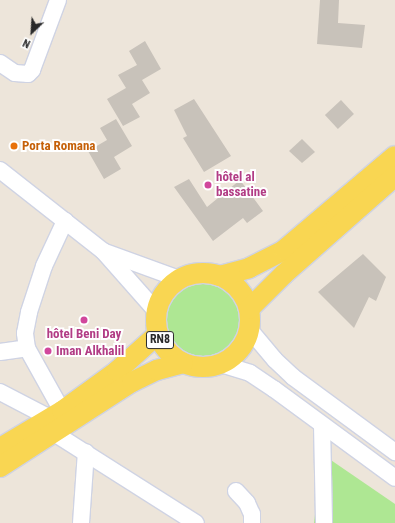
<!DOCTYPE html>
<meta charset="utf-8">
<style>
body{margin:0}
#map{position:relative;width:395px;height:523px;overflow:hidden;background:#ede5da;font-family:"Roboto Condensed",sans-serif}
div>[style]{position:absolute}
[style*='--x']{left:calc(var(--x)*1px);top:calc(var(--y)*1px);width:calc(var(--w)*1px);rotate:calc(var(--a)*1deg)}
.green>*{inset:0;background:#aee793}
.round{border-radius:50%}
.building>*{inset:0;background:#c8c2ba;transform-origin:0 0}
.roads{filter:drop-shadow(1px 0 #cfd3e3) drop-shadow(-1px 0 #cfd3e3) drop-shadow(0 1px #cfd3e3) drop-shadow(0 -1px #cfd3e3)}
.minor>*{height:16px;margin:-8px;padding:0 8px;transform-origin:8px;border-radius:8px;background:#fff}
.major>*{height:20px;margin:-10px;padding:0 10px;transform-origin:10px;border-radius:10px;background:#f9d652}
.major>.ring{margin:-10px;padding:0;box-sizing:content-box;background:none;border:20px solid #f9d652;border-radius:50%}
.dots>*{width:11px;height:11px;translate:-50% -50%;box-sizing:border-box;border:2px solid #fff;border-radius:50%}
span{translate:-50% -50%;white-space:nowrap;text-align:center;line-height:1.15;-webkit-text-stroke:4px #fff;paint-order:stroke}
.shield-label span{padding:1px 3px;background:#fff;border:1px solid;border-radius:3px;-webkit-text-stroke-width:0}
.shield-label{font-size:12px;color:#292929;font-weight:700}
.food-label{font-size:13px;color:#c56008;font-weight:700}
.left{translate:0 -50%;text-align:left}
.hotel-label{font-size:13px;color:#b23c85;font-weight:700}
.north{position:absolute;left:12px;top:12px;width:40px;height:40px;-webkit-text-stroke:3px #fff;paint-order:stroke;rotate:205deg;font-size:11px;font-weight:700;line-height:16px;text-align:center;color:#292929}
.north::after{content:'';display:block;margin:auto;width:14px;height:18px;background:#292929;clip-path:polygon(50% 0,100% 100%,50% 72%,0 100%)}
</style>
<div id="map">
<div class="green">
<div class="round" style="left:166px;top:282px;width:74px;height:74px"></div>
<div style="clip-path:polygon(322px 454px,395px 504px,395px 523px,314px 523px)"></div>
</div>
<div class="building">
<div style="clip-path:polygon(320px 0,339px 0,338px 23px,365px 25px,362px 48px,317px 44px)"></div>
<div style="clip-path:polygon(145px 41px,161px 69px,142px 80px,150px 93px,132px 104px,140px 117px,123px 126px,107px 99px,126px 88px,118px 75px,137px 65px,129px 51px)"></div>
<div style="clip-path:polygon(194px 99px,231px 156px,204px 172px,183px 138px,187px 136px,174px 110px)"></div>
<div style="left:341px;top:100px;width:19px;height:22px;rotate:47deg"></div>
<div style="clip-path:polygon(116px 119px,132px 146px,114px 157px,121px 169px,104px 179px,88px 151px,107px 140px,100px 128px)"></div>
<div style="clip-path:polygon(302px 139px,315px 152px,302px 163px,289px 151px)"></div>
<div style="clip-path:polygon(189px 179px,207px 207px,240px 180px,263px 211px,247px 223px,243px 218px,213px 241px,174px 187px)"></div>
<div style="clip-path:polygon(363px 254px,386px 277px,376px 301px,369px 297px,354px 328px,318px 292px)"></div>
</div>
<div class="roads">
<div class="minor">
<div style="--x:0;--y:63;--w:18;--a:34"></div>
<div style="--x:15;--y:73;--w:13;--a:4"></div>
<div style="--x:28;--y:74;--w:6;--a:-45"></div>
<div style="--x:32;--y:70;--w:75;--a:-69.6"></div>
<div style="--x:0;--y:170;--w:131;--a:38.2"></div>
<div style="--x:103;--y:251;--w:80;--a:48.5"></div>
<div style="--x:105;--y:252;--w:79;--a:20"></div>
<div style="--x:249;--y:329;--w:40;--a:50"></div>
<div style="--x:275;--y:360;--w:25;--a:43"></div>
<div style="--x:293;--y:377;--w:127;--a:36.3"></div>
<div style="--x:0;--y:352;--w:27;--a:-8"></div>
<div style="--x:221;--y:364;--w:30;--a:17"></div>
<div style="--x:250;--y:373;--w:29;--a:34"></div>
<div style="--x:274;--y:389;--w:150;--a:36.3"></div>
<div style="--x:0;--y:392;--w:56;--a:27.5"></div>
<div style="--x:62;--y:411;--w:72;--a:-119.1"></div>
<div style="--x:27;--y:348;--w:15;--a:-98"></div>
<div style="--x:25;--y:333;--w:21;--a:-79"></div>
<div style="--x:29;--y:312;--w:48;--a:-71.9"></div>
<div style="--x:44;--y:266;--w:50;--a:-65"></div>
<div style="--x:322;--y:425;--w:98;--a:88.8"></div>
<div style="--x:54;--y:433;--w:168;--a:32.4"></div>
<div style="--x:236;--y:491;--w:16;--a:47"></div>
<div style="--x:247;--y:503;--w:12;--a:66"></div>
<div style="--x:252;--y:514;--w:9;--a:90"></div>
<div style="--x:81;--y:523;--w:71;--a:-86"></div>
</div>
<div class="major">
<div class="ring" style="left:156px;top:273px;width:74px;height:74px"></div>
<div style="--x:220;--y:276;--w:30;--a:-15"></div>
<div style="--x:249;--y:268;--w:39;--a:-27"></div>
<div style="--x:284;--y:250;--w:145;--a:-40.3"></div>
<div style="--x:249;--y:309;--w:49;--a:-45"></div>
<div style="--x:284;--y:274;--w:148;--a:-41.4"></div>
<div style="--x:0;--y:448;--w:72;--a:-30.8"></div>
<div style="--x:62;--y:411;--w:68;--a:-36"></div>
<div style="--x:117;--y:371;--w:55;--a:-42.1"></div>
<div style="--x:0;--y:467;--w:157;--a:-32.8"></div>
<div style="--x:132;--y:382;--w:28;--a:-26"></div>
<div style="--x:157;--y:370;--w:27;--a:-15"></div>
</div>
</div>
<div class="dots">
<div style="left:14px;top:146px;background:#e8710a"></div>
<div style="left:208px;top:185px;background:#d1479c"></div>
<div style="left:84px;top:320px;background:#d1479c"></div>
<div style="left:48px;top:351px;background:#d1479c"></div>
</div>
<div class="shield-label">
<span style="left:160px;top:340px">RN8</span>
</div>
<div class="food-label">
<span class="left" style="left:22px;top:146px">Porta Romana</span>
</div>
<div class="hotel-label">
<span class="left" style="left:216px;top:185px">hôtel al<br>bassatine</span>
<span style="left:84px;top:334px">hôtel Beni Day</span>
<span class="left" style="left:56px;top:351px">Iman Alkhalil</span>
</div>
<div class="north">N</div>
</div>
